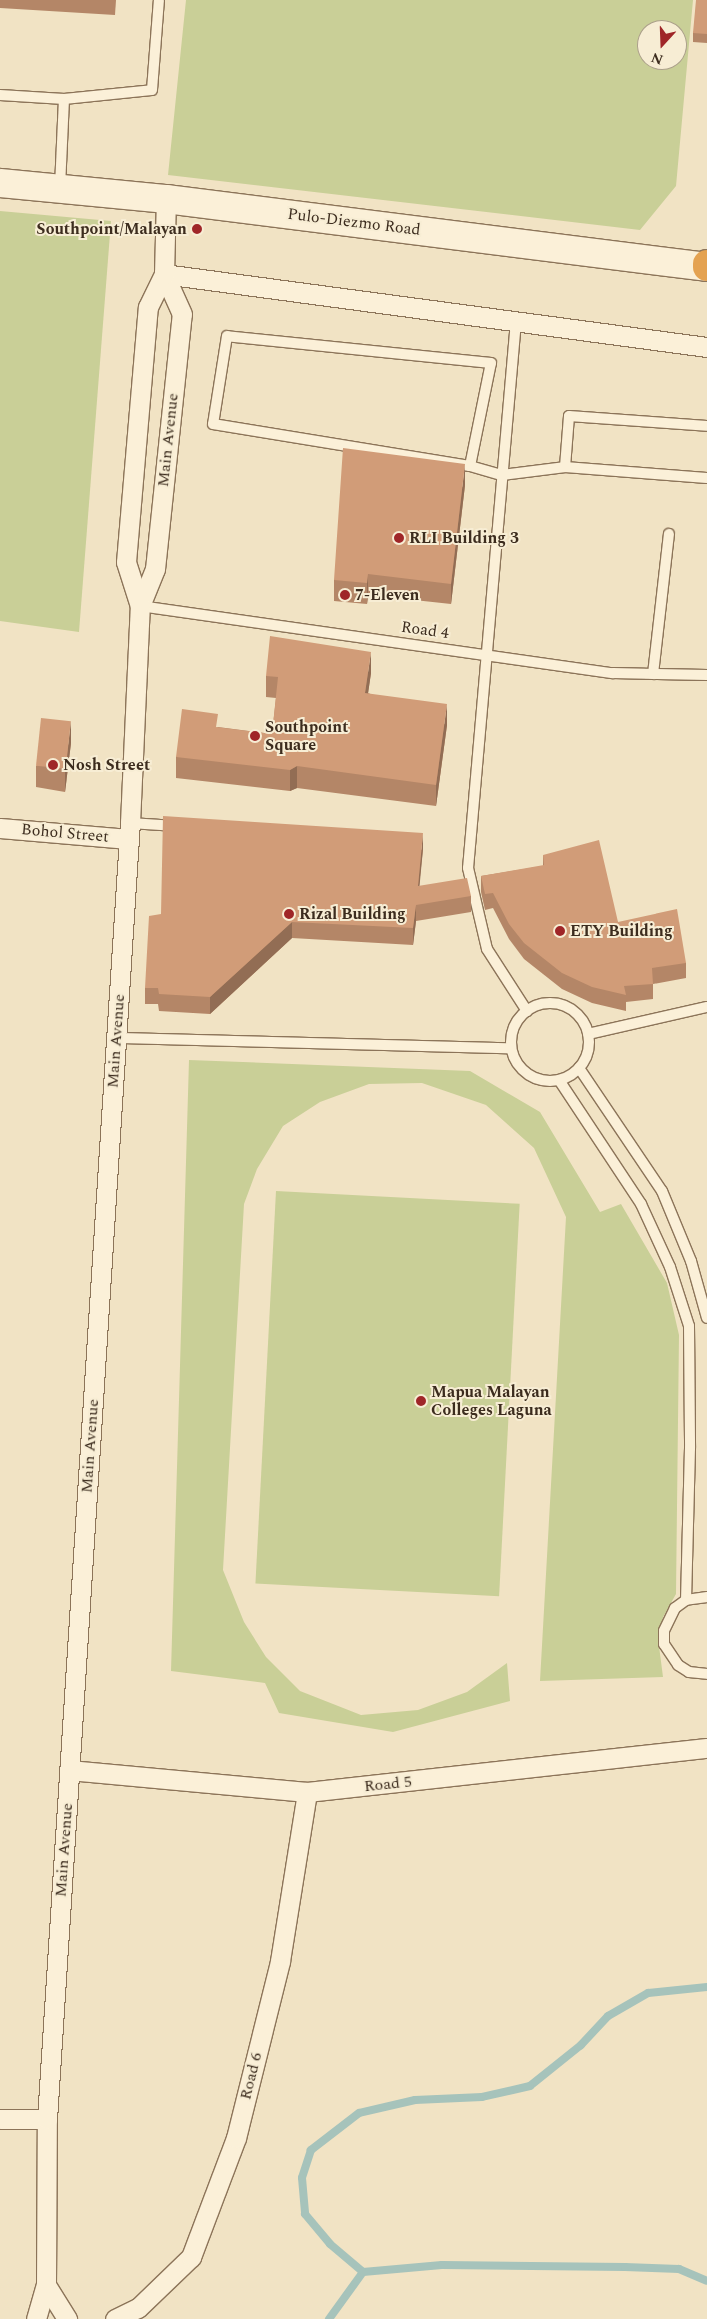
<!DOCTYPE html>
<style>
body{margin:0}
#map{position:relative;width:707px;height:2319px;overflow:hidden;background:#f1e3c4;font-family:Spectral,serif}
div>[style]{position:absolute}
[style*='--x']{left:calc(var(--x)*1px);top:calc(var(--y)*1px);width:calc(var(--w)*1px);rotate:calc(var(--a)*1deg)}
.green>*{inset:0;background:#c9cf97;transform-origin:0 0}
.stream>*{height:8px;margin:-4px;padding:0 4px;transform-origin:4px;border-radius:4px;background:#a6c3bb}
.roads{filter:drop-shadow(1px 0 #8c7459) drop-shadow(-1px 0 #8c7459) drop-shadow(0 1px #8c7459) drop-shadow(0 -1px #8c7459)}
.service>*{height:10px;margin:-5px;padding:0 5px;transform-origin:5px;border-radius:5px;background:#fbf0d8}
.service>.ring{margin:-5px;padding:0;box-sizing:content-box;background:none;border:10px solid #fbf0d8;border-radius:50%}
.minor>*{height:19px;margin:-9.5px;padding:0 9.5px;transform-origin:9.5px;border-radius:9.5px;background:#fbf0d8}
.secondary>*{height:28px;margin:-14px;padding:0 14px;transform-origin:14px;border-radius:14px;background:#fbf0d8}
.motorway>*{height:28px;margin:-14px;padding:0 14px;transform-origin:14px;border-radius:14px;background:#e4a251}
.wall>*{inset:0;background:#b48667}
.shaded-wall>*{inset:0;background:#926d54}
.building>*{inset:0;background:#d19c78;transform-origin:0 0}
.dots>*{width:14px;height:14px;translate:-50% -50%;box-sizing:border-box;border:2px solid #f7edd4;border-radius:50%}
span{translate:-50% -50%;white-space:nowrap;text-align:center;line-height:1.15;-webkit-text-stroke:4px #f7edd4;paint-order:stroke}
.street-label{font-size:16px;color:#3c2c1e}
.poi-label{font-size:16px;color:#3c2c1e;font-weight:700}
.right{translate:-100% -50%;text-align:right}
.left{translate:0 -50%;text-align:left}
.north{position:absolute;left:637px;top:20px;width:50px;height:50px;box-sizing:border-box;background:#f7edd4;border:1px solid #aca08b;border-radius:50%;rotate:200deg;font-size:14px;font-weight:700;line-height:20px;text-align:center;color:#3c2c1e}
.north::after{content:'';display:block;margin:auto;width:18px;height:22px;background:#9f2628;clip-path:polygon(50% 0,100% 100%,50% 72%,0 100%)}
</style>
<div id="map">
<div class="green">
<div style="clip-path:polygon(evenodd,186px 0,693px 0,676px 186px,640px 230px,168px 175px,186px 0,647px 30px,677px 30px,677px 60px,647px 60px,647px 30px)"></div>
<div style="clip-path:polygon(0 211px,111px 221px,79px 632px,0 621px)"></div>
<div style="clip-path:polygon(189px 1060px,470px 1071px,540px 1112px,600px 1212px,621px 1204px,667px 1283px,679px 1335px,676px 1594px,663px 1617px,659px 1646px,663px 1677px,540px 1681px,566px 1217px,534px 1148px,486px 1105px,422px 1083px,369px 1084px,320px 1102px,283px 1126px,257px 1169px,244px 1204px,223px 1570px,244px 1622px,266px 1657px,300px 1691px,361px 1715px,418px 1710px,467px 1692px,507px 1663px,510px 1701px,393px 1732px,279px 1713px,265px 1683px,171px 1671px)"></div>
<div style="left:276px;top:1191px;width:244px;height:393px;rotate:3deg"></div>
</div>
<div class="stream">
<div style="--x:707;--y:1987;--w:59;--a:174.2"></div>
<div style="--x:648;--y:1993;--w:46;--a:150.1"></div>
<div style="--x:608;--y:2016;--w:40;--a:133"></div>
<div style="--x:581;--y:2045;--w:65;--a:141.2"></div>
<div style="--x:530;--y:2086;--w:49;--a:167.1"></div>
<div style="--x:482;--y:2097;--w:67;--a:177.4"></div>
<div style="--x:415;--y:2100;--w:57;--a:166.9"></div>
<div style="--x:359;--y:2113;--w:61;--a:142.4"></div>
<div style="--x:311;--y:2150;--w:29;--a:108"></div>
<div style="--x:302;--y:2178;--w:36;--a:85"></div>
<div style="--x:305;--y:2214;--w:39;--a:50"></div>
<div style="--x:330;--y:2244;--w:43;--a:40.3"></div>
<div style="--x:363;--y:2272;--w:79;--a:-5.1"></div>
<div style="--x:442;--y:2265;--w:183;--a:0.6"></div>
<div style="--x:625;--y:2267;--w:54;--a:2.1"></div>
<div style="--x:679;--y:2269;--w:30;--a:23"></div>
<div style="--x:329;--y:2319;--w:58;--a:-54.1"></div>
</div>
<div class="roads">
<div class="service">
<div style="--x:0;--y:95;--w:64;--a:3.6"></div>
<div style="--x:64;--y:99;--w:88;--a:-5.8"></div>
<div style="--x:152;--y:90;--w:90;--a:-85.6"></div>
<div style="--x:60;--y:187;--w:88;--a:-87.4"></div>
<div style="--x:516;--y:321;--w:549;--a:95.01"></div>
<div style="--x:468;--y:868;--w:83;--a:76.8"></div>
<div style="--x:487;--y:949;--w:74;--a:57.2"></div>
<div style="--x:470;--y:466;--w:105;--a:-78.5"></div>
<div style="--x:491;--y:363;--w:265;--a:-174.2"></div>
<div style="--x:227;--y:336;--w:89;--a:99"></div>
<div style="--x:213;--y:424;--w:260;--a:9.3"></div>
<div style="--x:470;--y:466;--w:33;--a:16"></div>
<div style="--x:502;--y:475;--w:64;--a:-7.2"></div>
<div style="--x:565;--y:467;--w:51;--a:-85.5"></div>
<div style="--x:569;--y:416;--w:138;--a:4.1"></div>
<div style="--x:565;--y:467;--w:142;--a:4.4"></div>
<div style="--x:140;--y:606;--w:478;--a:8.1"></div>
<div style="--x:613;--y:673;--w:94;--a:1.2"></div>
<div style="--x:653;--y:674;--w:141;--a:-83.5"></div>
<div style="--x:130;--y:823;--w:46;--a:3.7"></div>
<div class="ring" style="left:511px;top:1003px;width:68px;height:68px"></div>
<div style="--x:588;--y:1034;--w:122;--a:-12.8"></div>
<div style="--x:117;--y:1038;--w:394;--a:1.5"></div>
<div style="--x:579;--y:1068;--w:148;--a:56"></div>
<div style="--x:662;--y:1191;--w:76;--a:67.5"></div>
<div style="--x:691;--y:1261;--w:59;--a:74.3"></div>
<div style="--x:559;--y:1080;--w:149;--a:56.5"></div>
<div style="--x:641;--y:1204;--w:69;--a:65.3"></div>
<div style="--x:670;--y:1267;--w:62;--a:72.1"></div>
<div style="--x:689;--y:1326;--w:122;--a:89.5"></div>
<div style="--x:690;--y:1448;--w:152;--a:91.5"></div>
<div style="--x:707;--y:1597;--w:21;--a:172"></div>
<div style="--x:686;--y:1600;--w:14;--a:144"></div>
<div style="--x:675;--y:1608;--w:25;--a:116"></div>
<div style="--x:664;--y:1631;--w:13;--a:90"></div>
<div style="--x:664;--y:1644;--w:25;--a:56"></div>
<div style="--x:678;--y:1665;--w:13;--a:32"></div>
<div style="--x:689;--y:1672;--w:18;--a:6"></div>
</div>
<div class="minor">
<div style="--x:164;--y:274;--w:548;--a:7.66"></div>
<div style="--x:140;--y:606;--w:40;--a:-68"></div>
<div style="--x:155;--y:569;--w:256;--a:-84"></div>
<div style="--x:182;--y:314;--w:44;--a:-114.2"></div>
<div style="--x:0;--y:828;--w:129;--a:4.9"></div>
<div style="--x:69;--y:1770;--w:239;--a:5.3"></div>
<div style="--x:307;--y:1792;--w:402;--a:-6.3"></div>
<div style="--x:0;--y:2119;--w:47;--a:0"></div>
<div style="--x:46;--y:2285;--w:40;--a:58"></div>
<div style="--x:36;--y:2319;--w:35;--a:-74"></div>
<div style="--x:46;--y:2285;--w:166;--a:-89.7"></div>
<div style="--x:47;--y:2119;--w:1299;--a:-86.34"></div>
<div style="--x:130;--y:823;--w:217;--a:-87.4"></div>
<div style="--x:140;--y:606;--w:46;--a:-107.7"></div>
<div style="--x:126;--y:562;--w:256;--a:-85.1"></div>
<div style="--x:148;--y:307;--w:37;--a:-64"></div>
<div style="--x:164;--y:274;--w:75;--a:-88.5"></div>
<div style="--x:115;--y:2319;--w:25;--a:-26"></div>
<div style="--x:138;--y:2308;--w:74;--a:-43.9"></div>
<div style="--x:191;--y:2257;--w:127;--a:-69.3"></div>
<div style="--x:236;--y:2138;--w:182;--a:-76"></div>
<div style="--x:280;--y:1961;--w:171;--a:-80.9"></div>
</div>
<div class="secondary">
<div style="--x:0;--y:183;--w:167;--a:5.5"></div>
<div style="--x:166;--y:199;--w:545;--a:7.16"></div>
</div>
<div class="motorway">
<div style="--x:707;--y:267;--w:3;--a:-90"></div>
</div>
</div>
<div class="wall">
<div style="clip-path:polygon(0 0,116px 0,115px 15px,0 8px)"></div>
<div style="clip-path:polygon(707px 0,707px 43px,693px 42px,693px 33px)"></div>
<div style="clip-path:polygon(465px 485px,451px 604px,368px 595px,367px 604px,334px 601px,334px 580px)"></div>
<div style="clip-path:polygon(371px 673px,368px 693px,447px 725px,436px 806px,297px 788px,290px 791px,176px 778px,176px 757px,218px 727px,272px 734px,276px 698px,266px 697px,266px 676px)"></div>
<div style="clip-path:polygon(71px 743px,65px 792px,36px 787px,36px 766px)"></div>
<div style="clip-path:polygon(423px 849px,419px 886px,471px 896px,471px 912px,416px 921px,413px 945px,292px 938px,210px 1014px,159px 1011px,158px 1004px,145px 1004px,145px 988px)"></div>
<div style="clip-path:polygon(543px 855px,618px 922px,686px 963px,686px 978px,653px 984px,653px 999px,626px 1002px,626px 1011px,592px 1003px,562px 989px,524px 959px,509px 939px,493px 908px,485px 910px,481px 892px,481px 876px,543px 866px)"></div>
</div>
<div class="shaded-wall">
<div style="clip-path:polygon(465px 464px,465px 485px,451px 604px,451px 584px)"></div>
<div style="clip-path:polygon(368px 574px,368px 595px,367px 604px,367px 583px)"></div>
<div style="clip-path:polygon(371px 652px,371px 673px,365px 714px,365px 693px)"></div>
<div style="clip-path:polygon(447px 704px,447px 725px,436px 806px,436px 785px)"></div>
<div style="clip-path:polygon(71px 721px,71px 743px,65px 792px,65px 771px)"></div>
<div style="clip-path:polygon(297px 766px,297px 788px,290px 791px,290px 770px)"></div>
<div style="clip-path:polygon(423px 833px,423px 849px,418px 902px,418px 886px)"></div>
<div style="clip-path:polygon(416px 905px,416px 921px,413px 945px,413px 928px)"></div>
<div style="clip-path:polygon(292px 922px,292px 938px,210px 1014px,210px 997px)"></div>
</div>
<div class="building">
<div style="clip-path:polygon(696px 0,707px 0,707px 34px,693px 33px)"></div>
<div style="clip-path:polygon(343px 448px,465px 464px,451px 584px,368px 574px,367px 583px,334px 580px)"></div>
<div style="clip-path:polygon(270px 636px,371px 652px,365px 693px,447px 704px,436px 785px,297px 766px,290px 770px,176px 757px,182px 709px,218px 714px,216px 727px,272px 734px,278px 677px,266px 676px)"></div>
<div style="left:41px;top:718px;width:30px;height:48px;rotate:6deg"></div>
<div style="clip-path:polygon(163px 816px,423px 833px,418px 886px,467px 878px,471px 896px,416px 905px,413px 928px,292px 922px,210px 997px,159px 994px,158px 988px,145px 988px,149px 916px,161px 914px)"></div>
<div style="clip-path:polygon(599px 840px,618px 922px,677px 909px,686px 963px,652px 968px,653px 984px,624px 986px,626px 995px,592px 987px,562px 973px,524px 943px,509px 924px,493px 893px,485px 894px,481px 876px,544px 865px,543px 855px)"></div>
</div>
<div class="dots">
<div style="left:197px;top:229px;background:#9f2628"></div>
<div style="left:399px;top:538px;background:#9f2628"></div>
<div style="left:345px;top:595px;background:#9f2628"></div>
<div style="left:255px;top:736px;background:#9f2628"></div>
<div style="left:53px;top:765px;background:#9f2628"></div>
<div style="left:289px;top:914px;background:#9f2628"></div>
<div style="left:560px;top:931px;background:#9f2628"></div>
<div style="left:421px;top:1401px;background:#9f2628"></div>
</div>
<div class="street-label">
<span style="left:354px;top:222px;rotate:7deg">Pulo-Diezmo Road</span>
<span style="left:168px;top:440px;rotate:-84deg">Main Avenue</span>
<span style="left:425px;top:630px;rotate:8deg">Road 4</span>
<span style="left:65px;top:833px;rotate:5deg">Bohol Street</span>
<span style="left:116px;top:1041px;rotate:-86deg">Main Avenue</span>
<span style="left:90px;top:1446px;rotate:-86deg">Main Avenue</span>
<span style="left:388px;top:1784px;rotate:-6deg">Road 5</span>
<span style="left:64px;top:1850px;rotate:-86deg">Main Avenue</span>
<span style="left:251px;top:2076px;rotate:-76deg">Road 6</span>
</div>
<div class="poi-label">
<span class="right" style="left:187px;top:229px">Southpoint/Malayan</span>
<span class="left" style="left:409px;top:538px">RLI Building 3</span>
<span class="left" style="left:355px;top:595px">7-Eleven</span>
<span class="left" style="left:265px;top:736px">Southpoint<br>Square</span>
<span class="left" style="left:63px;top:765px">Nosh Street</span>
<span class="left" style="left:299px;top:914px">Rizal Building</span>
<span class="left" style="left:570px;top:931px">ETY Building</span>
<span class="left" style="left:431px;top:1401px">Mapua Malayan<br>Colleges Laguna</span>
</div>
<div class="north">N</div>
</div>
